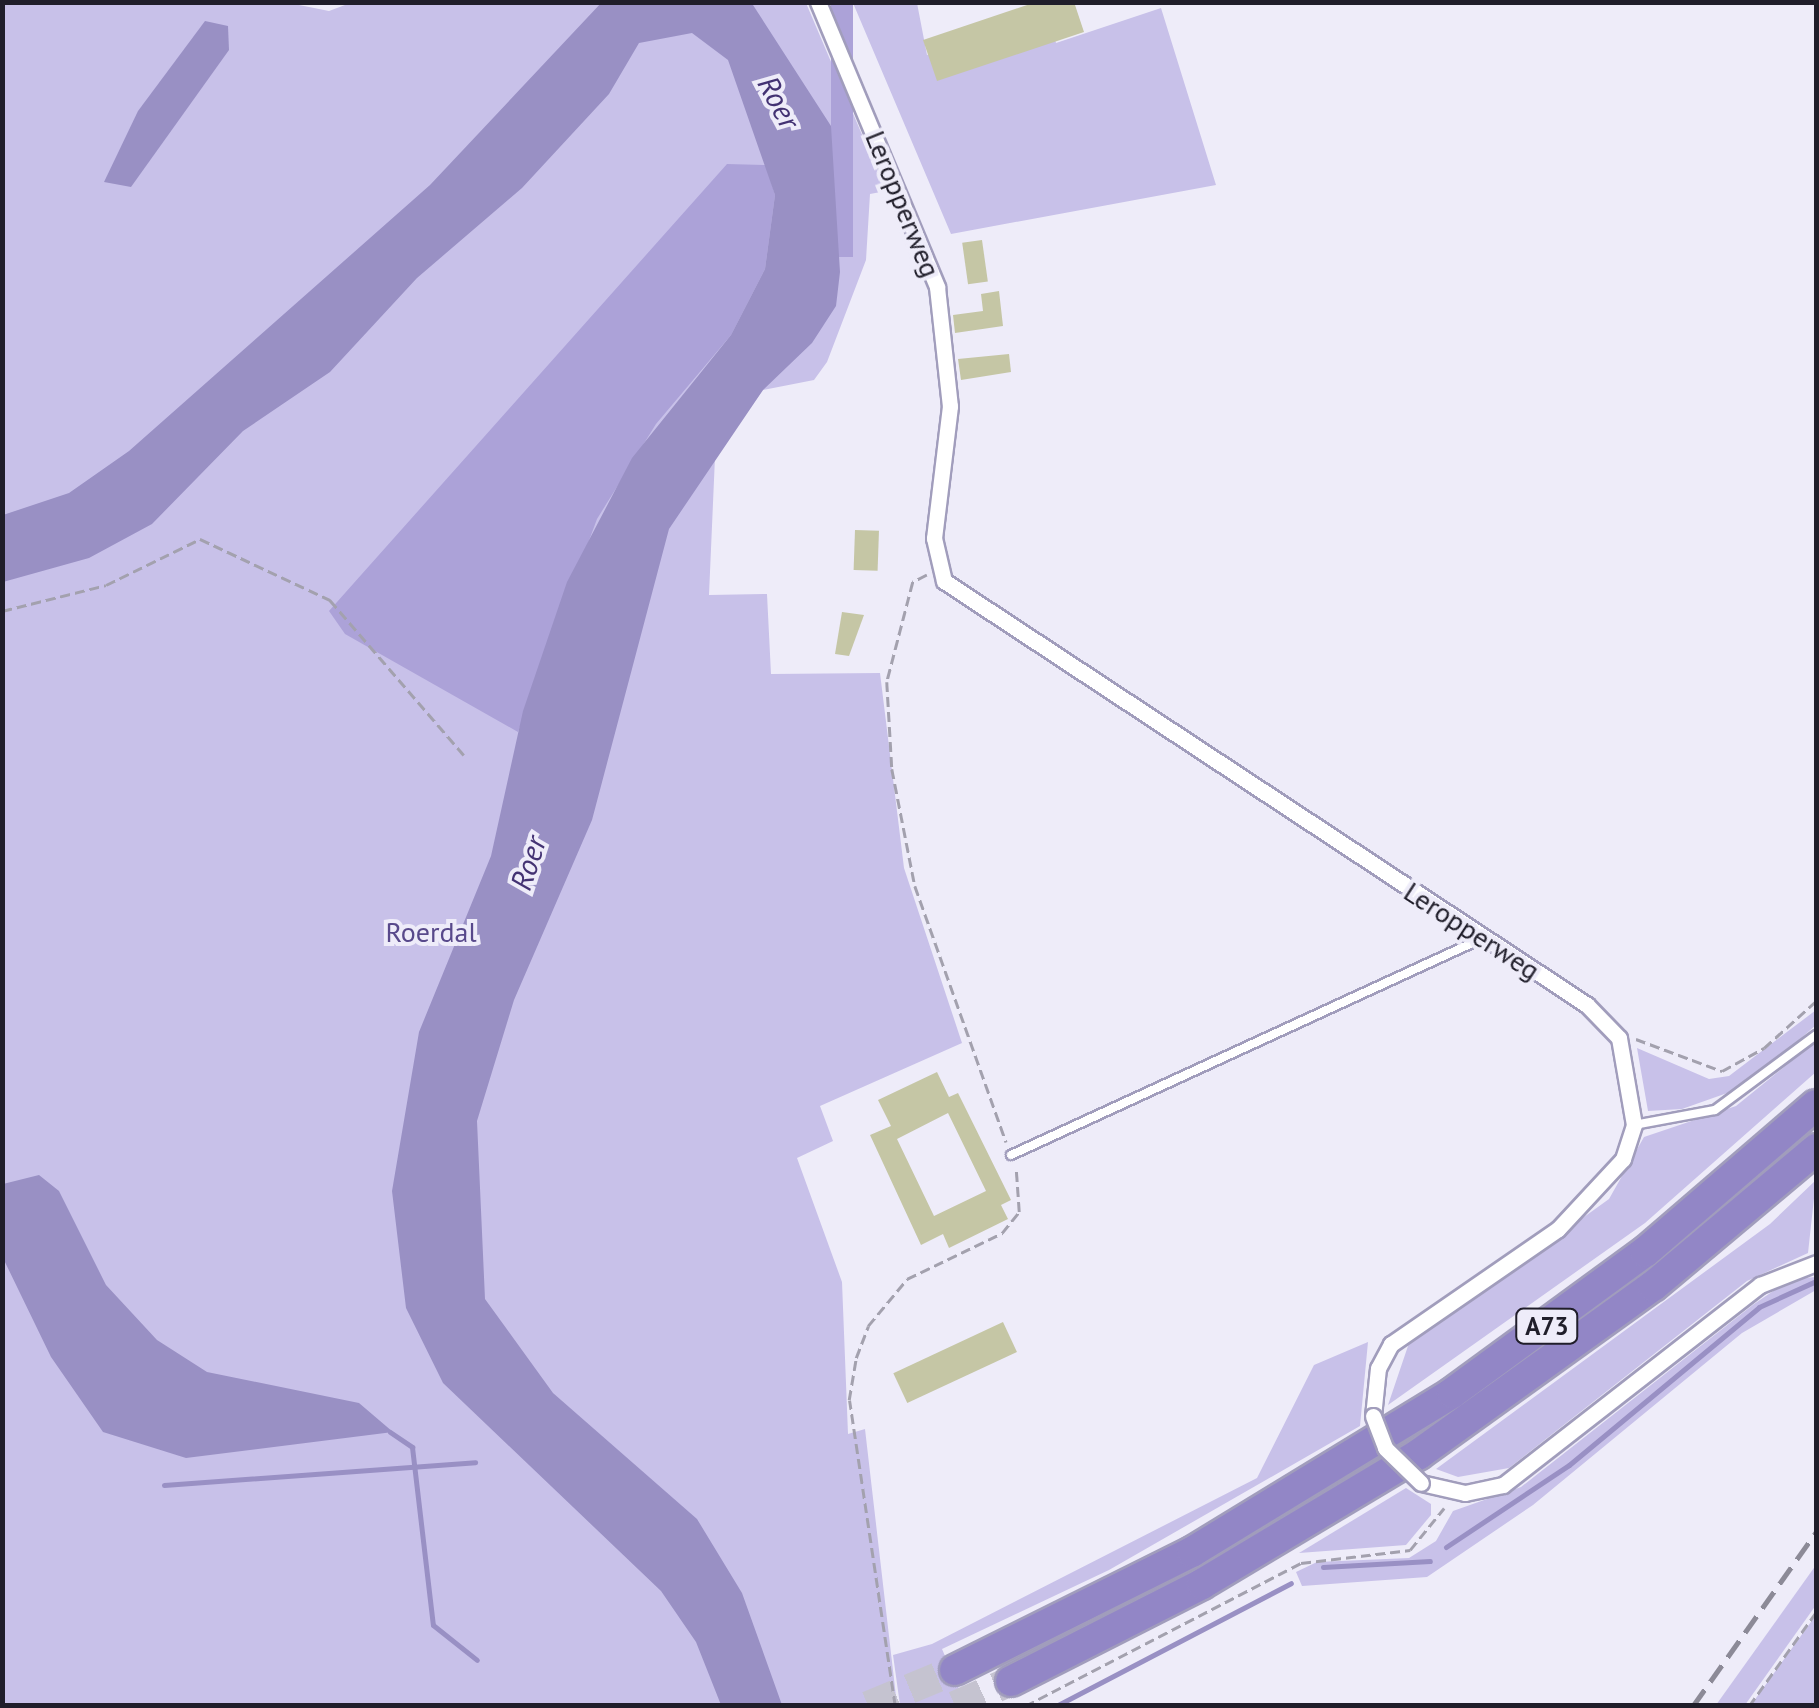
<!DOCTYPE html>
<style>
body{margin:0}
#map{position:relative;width:1819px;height:1708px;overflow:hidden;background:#eeecf9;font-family:"PT Sans",sans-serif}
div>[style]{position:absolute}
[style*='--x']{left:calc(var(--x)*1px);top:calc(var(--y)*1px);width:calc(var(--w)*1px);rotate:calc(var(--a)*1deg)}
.green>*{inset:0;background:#c8c1e9}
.forest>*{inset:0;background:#aca2d8;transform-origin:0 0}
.water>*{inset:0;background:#9990c4}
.stream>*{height:5px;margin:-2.5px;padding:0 2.5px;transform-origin:2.5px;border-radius:2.5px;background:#9990c4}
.building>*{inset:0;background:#c5c6a5;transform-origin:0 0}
.motorway-tunnel>*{height:30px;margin-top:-15px;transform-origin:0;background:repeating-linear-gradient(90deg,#c5c3d0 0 30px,transparent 0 45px)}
.path>*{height:2.5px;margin-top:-1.25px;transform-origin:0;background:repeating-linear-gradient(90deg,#a3a1ae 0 10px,transparent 0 15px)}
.roads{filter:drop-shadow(2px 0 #a19dbc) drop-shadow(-2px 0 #a19dbc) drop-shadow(0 2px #a19dbc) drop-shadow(0 -2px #a19dbc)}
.service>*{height:8px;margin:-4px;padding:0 4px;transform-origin:4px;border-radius:4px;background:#fff}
.minor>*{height:15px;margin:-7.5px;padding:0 7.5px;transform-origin:7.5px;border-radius:7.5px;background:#fff}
.motorway>*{height:30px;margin:-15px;padding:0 15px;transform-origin:15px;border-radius:15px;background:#9286c6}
.rail>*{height:5px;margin-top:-2.5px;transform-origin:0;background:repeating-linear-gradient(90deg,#8c8a97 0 20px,transparent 0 30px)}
.bridges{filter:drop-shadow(2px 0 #a19dbc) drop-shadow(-2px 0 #a19dbc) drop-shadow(0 2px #a19dbc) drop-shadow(0 -2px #a19dbc)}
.minor-bridge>*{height:15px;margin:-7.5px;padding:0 7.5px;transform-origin:7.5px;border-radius:7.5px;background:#fff}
span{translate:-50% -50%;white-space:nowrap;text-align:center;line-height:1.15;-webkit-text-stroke:8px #eeecf9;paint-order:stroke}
.shield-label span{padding:2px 8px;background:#eeecf9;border:2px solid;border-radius:8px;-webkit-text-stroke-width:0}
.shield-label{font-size:25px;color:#201e2a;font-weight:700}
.street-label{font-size:28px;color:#201e2a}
.park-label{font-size:28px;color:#58498b}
.water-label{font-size:30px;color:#433273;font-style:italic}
.frame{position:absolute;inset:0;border:5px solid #201e2a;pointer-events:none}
</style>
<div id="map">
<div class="green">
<div style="clip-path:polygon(284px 2px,329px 11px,353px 2px,806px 3px,886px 191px,870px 194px,866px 260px,827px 362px,814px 380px,763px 390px,715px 457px,709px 595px,767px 594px,771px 674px,880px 673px,904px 868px,962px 1043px,820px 1106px,833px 1141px,797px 1158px,842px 1282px,848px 1434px,865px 1429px,897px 1705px,3px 1706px,3px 3px)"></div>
<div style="clip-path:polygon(853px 3px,917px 3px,927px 55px,1049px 19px,1056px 43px,1161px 8px,1216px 185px,951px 234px)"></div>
<div style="clip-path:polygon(1816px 1010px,1816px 1025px,1747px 1086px,1682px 1109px,1648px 1111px,1637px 1048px,1709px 1079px,1729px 1076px)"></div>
<div style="clip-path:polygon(1816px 1041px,1816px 1072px,1645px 1223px,1388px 1405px,1409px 1343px,1609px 1199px,1644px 1137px,1736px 1106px)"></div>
<div style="clip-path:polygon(1816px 1180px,1808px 1253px,1747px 1281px,1509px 1468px,1458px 1477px,1436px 1469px,1770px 1224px)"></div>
<div style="clip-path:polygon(1816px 1277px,1816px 1290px,1742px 1333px,1533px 1505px,1427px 1577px,1302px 1586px,1296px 1572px,1317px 1562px,1409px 1558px,1436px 1541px,1453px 1511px,1521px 1487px,1754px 1304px,1791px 1279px)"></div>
<div style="clip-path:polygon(1368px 1342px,1360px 1426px,1109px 1570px,942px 1649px,966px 1705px,900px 1705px,893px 1655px,932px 1644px,1257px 1478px,1314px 1365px)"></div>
<div style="clip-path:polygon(1406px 1488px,1431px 1504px,1431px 1515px,1406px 1545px,1299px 1553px)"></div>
<div style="clip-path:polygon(1816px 1565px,1816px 1605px,1745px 1705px,1716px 1705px)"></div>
<div style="clip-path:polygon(1816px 1615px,1816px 1705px,1751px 1705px)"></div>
</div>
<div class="forest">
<div style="left:831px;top:3px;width:22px;height:254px"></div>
<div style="clip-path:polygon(727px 164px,766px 165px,775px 195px,765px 269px,731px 335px,656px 424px,597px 519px,518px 732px,345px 634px,329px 611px)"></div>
</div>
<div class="water">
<div style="clip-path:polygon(602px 2px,753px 5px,831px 126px,840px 272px,836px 306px,812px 343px,763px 390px,669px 529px,592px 820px,514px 1000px,477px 1121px,485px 1299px,553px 1393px,697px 1519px,742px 1593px,782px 1705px,721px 1705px,696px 1642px,661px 1591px,443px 1383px,406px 1308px,392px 1191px,419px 1032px,491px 856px,523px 711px,567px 582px,632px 458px,731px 335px,765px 269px,775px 195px,728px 60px,692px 33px,639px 43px,609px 94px,522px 188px,417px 278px,330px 372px,243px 431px,152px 524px,89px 558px,3px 582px,3px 515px,69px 493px,129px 451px,430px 185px)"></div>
<div style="clip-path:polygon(205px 21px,228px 26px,229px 50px,131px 187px,104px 182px,138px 111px)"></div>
<div style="clip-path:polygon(39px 1175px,59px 1191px,106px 1285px,157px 1340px,207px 1372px,359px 1403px,393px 1432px,186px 1458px,103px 1432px,51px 1357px,3px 1258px,3px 1184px)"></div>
</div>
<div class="stream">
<div style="--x:390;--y:1432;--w:27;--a:34"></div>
<div style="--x:412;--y:1447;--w:179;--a:83.3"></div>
<div style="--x:433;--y:1625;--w:56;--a:38.5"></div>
<div style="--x:164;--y:1485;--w:312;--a:-4.2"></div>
<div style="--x:1446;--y:1547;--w:148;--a:-33.7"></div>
<div style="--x:1569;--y:1465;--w:247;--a:-39.7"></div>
<div style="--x:1759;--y:1307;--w:63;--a:-24.5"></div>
<div style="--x:1323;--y:1567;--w:107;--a:-3.2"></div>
<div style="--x:1056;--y:1706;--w:265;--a:-27.6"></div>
</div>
<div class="building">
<div style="clip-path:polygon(1036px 2px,1074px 2px,1084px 32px,937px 81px,923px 40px)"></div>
<div style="left:982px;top:240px;width:42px;height:20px;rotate:82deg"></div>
<div style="clip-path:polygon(999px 291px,1003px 326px,955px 333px,953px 315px,983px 311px,981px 294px)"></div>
<div style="clip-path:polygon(1009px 354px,1011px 372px,961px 380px,958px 359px)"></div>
<div style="left:855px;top:530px;width:24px;height:40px;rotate:2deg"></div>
<div style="clip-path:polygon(842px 612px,864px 615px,849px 656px,835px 654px)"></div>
<div style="clip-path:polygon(evenodd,937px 1072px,949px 1097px,958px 1093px,1011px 1200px,1001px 1205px,1008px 1219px,949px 1248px,943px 1234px,921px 1245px,870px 1135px,891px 1126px,878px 1100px,937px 1072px,948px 1113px,986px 1191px,934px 1216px,897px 1139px,948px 1113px)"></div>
<div style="left:1003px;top:1322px;width:33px;height:121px;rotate:65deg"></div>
</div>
<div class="motorway-tunnel">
<div style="--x:868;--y:1706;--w:94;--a:-22.5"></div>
<div style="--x:955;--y:1706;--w:61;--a:-24.1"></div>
</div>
<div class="path">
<div style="--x:927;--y:575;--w:16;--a:153"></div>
<div style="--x:913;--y:582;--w:103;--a:104.6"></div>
<div style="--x:887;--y:682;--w:87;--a:86.7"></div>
<div style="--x:892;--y:769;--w:119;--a:78.9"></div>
<div style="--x:915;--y:886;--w:272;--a:70.4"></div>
<div style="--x:2;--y:611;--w:107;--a:-14"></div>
<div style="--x:106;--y:585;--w:105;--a:-26.1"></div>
<div style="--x:200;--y:539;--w:144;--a:25.1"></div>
<div style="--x:330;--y:600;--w:205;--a:49.2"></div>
<div style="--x:1636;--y:1039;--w:92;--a:20.4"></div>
<div style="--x:1722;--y:1071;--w:48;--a:-28.7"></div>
<div style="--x:1764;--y:1048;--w:70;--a:-42.1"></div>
<div style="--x:895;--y:1706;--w:309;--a:-98.5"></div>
<div style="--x:849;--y:1400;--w:43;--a:-80.5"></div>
<div style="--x:856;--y:1358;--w:34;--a:-69"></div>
<div style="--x:868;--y:1326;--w:61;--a:-50.3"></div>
<div style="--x:907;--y:1279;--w:106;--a:-25.8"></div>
<div style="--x:1002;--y:1233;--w:27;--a:-51"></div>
<div style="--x:1019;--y:1212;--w:43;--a:-94"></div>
<div style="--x:1025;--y:1706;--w:311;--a:-27.4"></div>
<div style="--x:1301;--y:1563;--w:110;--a:-6.8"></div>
<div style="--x:1410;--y:1550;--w:54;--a:-51"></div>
<div style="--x:1749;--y:1706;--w:115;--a:-54.5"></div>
</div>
<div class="roads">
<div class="service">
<div style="--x:1634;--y:1125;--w:82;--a:-10.5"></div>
<div style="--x:1715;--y:1110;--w:126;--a:-36.6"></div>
<div style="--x:1011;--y:1155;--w:519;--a:-24.69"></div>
</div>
<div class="minor">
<div style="--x:818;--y:2;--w:309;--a:67.3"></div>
<div style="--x:937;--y:287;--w:120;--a:83.8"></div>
<div style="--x:950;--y:406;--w:133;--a:96.9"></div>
<div style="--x:934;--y:538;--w:44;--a:76.9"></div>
<div style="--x:944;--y:581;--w:770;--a:33.4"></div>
<div style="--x:1587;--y:1005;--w:46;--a:45.9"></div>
<div style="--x:1619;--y:1038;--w:88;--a:80.2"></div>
<div style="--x:1634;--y:1125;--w:36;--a:108"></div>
<div style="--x:1623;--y:1159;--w:96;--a:132.9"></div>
<div style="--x:1558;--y:1229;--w:203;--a:145.4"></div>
<div style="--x:1391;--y:1344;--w:27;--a:118"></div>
<div style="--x:1378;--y:1368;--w:48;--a:95.9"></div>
<div style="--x:1421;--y:1483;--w:45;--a:12.8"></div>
<div style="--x:1465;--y:1493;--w:39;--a:-12"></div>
<div style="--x:1503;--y:1485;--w:326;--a:-37.9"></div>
<div style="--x:1760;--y:1285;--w:60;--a:-21.4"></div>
</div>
<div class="motorway">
<div style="--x:955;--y:1670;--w:265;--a:-26.5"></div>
<div style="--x:1192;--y:1552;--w:305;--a:-31.4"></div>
<div style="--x:1452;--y:1393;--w:239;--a:-36.2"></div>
<div style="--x:1645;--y:1252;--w:225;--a:-40.7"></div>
<div style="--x:1011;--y:1681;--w:214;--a:-26.9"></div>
<div style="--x:1202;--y:1584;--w:253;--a:-30.9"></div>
<div style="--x:1419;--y:1454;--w:288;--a:-35.7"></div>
<div style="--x:1653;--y:1286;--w:213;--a:-40"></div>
</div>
</div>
<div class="rail">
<div style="--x:1693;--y:1706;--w:213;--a:-54.7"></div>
</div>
<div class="bridges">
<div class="minor-bridge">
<div style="--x:1373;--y:1416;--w:34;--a:69"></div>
<div style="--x:1385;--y:1448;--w:50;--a:44.2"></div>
</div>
</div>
<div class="shield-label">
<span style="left:1547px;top:1326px">A73</span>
</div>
<div class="street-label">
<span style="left:903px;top:204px;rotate:68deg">Leropperweg</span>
<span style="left:1472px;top:931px;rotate:33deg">Leropperweg</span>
</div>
<div class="park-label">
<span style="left:431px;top:932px">Roerdal</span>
</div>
<div class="water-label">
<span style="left:779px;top:102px;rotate:62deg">Roer</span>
<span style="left:528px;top:863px;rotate:-72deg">Roer</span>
</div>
<div class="frame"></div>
</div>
